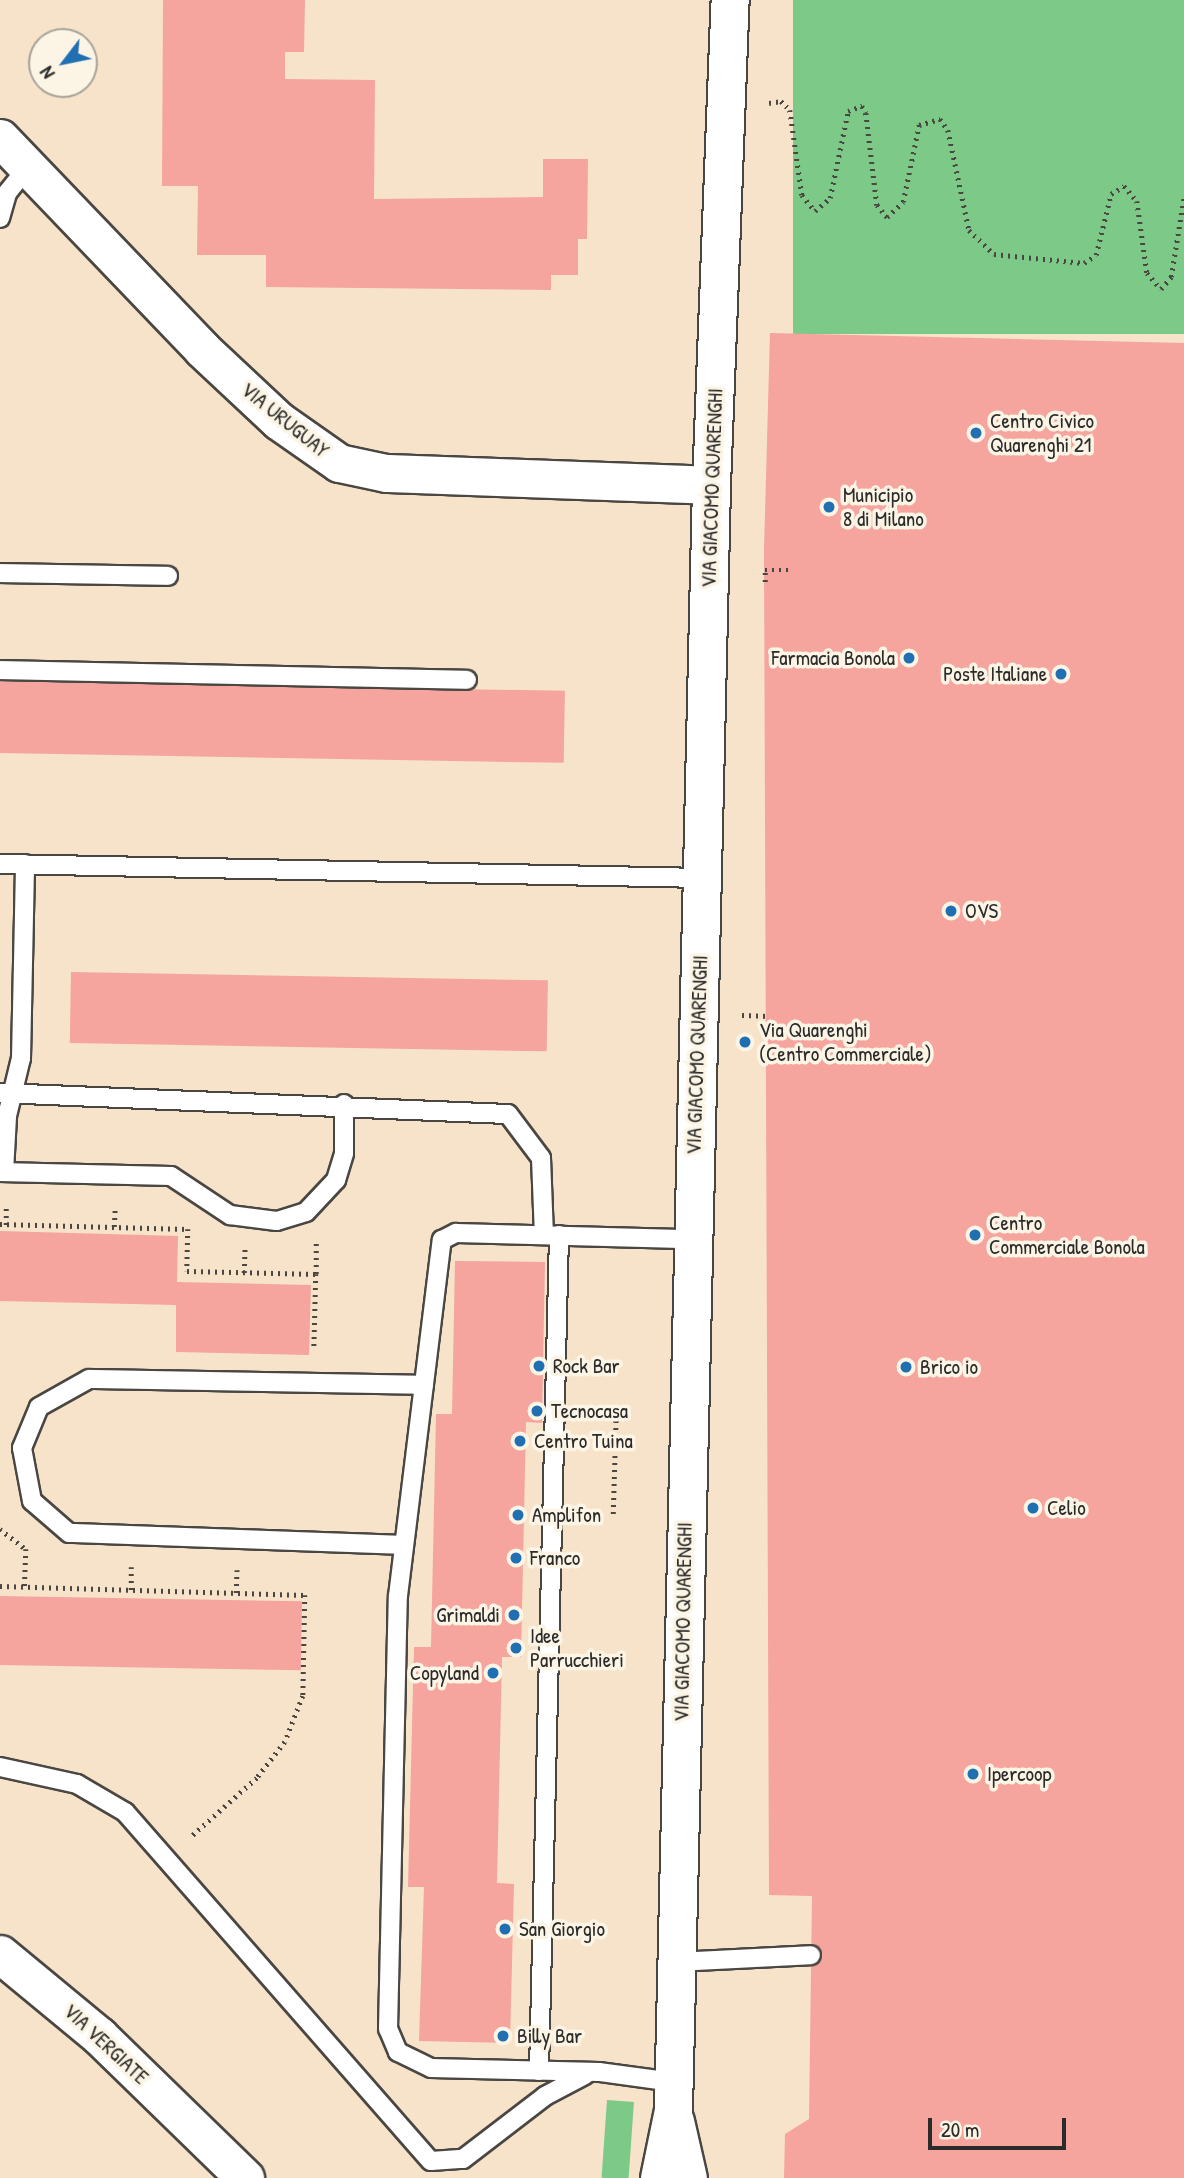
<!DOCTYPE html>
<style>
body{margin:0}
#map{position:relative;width:1184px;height:2178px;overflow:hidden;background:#f7e3c9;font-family:"Patrick Hand",sans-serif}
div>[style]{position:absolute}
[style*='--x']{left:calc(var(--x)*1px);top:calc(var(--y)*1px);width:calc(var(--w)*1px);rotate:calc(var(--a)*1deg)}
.green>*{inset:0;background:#7cc988;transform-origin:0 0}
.building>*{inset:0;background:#f5a49e;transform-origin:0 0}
.path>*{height:4.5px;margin-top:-2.25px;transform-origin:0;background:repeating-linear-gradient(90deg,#4a4743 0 2px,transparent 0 7px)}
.roads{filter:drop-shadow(2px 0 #4a4743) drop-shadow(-2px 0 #4a4743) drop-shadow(0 2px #4a4743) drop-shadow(0 -2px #4a4743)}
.lane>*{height:18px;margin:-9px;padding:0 9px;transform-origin:9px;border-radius:9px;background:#fff}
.street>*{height:37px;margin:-18.5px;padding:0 18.5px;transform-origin:18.5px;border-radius:18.5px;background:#fff}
.dots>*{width:19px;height:19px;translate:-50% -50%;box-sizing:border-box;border:4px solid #fcf5e5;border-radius:50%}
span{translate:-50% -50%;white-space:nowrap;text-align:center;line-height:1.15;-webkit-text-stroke:7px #fcf5e5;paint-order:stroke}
.street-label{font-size:21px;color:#2b2b2b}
.poi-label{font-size:21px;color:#2b2b2b}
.left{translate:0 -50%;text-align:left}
.right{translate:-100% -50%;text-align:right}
.north{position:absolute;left:28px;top:28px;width:70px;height:70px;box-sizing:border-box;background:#fcf5e5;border:2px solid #a8a49b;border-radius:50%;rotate:238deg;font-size:19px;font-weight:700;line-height:28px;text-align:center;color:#2b2b2b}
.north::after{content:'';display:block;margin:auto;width:24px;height:32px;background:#1f6fb2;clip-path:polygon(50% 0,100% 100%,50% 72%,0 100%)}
.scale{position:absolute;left:928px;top:2118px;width:138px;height:32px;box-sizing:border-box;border:4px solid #2b2b2b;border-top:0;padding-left:9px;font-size:21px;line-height:24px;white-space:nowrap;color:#2b2b2b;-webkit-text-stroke:5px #fcf5e5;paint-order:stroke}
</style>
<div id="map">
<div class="green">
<div style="left:793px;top:0;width:391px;height:334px"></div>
<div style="left:607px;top:2100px;width:27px;height:78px;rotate:4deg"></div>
</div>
<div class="building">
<div style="clip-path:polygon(163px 0,305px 0,304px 52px,285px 52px,285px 79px,375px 80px,374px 199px,543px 197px,543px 159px,588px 159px,587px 239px,578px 239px,578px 275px,551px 275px,551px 290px,266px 287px,266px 255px,197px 255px,198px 186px,162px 186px)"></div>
<div style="clip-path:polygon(770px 333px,1184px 343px,1184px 2178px,784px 2178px,785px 2134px,809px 2119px,812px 1896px,769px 1895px,764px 549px)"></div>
<div style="left:0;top:681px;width:565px;height:72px;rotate:1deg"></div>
<div style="left:71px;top:972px;width:477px;height:71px;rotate:1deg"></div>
<div style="clip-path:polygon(0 1231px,178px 1236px,177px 1282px,311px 1285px,309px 1355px,176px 1352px,176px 1305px,0 1301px)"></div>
<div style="clip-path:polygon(455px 1261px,545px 1262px,542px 1423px,526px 1422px,521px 1657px,502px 1657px,497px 1883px,514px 1884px,510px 2043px,419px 2041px,424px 1887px,408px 1887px,414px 1647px,431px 1647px,436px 1414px,452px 1414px)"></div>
<div style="left:0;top:1596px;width:302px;height:69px;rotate:1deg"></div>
</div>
<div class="path">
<div style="--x:769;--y:103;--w:12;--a:-9"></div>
<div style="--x:781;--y:101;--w:13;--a:45"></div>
<div style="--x:790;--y:110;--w:86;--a:82"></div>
<div style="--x:802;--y:195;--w:21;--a:51"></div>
<div style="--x:815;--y:211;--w:20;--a:-41"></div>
<div style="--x:830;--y:198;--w:89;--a:-78.3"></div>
<div style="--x:848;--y:111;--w:15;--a:-20"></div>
<div style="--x:862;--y:106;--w:8;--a:60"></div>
<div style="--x:866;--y:113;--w:93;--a:83.2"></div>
<div style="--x:877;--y:205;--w:16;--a:50"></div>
<div style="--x:887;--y:217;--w:22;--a:-43"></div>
<div style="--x:903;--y:202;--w:79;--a:-78.3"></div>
<div style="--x:919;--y:125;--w:22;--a:-16"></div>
<div style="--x:940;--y:119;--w:14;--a:54"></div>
<div style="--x:948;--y:130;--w:102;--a:78.1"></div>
<div style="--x:969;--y:230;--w:35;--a:44"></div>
<div style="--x:994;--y:254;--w:90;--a:5.7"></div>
<div style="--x:1084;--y:263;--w:14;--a:-34"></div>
<div style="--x:1096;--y:255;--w:63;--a:-76.2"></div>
<div style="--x:1111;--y:194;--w:15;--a:-32"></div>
<div style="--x:1124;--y:186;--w:20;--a:49"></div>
<div style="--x:1137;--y:201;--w:73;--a:82.1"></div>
<div style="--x:1147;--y:273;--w:21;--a:49"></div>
<div style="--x:1161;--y:289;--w:16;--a:-50"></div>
<div style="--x:1171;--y:277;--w:81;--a:-80.8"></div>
<div style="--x:765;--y:582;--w:12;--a:-90"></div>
<div style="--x:765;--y:570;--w:27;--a:0"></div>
<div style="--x:742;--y:1015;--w:26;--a:2"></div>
<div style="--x:0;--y:1224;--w:188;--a:1.5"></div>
<div style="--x:188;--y:1229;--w:42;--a:91.4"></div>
<div style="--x:187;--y:1271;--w:129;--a:1.3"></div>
<div style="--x:316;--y:1274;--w:76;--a:91.5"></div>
<div style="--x:6;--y:1225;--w:21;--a:-90"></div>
<div style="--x:114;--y:1227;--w:20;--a:-87"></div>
<div style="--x:244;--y:1273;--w:24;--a:-88"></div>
<div style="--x:316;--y:1274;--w:31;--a:-90"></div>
<div style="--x:613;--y:1514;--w:99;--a:-88.3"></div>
<div style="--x:0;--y:1529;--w:33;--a:38"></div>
<div style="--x:26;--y:1549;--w:38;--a:92"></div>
<div style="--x:0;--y:1586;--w:305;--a:1.7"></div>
<div style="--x:305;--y:1595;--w:101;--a:91.1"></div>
<div style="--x:303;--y:1696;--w:49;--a:111.4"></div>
<div style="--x:285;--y:1742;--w:46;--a:127.9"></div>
<div style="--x:257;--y:1778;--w:89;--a:138.2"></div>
<div style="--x:131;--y:1590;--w:23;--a:-90"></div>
<div style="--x:236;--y:1593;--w:23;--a:-88"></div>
</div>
<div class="roads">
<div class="lane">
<div style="--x:0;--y:218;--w:26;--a:-74"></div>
<div style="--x:7;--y:193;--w:32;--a:-51"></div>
<div style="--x:0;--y:573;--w:168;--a:1"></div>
<div style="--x:0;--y:670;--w:467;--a:1.2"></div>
<div style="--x:0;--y:864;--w:701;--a:1.14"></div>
<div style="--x:0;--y:1093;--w:508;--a:2.37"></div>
<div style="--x:508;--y:1114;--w:55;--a:53.1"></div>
<div style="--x:541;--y:1158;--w:77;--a:87.8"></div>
<div style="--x:0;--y:1172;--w:171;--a:1.3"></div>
<div style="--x:171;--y:1176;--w:71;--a:33.5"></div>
<div style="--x:230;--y:1215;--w:47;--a:7.3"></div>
<div style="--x:277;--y:1221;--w:30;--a:-17"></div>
<div style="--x:306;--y:1212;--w:44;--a:-46.8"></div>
<div style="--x:336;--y:1180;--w:28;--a:-73"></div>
<div style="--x:344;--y:1153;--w:49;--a:-90"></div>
<div style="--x:4;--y:1172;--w:56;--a:-86.9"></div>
<div style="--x:7;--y:1116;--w:60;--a:-76.4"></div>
<div style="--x:21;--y:1058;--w:194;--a:-88.8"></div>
<div style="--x:403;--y:1545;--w:334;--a:-177.9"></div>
<div style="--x:69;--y:1533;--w:49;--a:-139.1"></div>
<div style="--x:32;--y:1501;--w:54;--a:-100.7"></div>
<div style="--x:22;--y:1448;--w:44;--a:-67.5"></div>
<div style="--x:39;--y:1407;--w:57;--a:-29.2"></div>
<div style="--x:89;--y:1379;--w:335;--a:1"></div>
<div style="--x:0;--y:1767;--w:79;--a:12.4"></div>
<div style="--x:77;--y:1784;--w:56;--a:30.3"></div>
<div style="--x:125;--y:1812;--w:464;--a:48.8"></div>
<div style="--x:431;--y:2161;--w:32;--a:-4"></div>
<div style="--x:463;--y:2159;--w:103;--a:-37.5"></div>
<div style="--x:545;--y:2096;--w:45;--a:-27.7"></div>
<div style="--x:675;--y:1962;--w:136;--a:-2.9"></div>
<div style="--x:539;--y:2071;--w:836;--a:-88.63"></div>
<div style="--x:673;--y:2082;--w:75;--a:-172.3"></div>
<div style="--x:599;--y:2072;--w:168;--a:-178.6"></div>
<div style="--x:431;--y:2068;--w:37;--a:-154"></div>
<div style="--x:398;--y:2052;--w:25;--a:-113"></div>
<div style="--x:388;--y:2029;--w:433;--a:-88.7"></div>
<div style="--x:398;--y:1596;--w:359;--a:-83"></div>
<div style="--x:442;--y:1240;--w:16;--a:-27"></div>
<div style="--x:456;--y:1233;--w:235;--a:1.5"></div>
</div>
<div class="street">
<div style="--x:0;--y:138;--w:292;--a:46.2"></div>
<div style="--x:202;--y:349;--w:105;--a:43.1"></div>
<div style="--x:279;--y:421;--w:73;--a:35"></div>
<div style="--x:339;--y:463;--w:48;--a:12"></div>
<div style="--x:386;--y:473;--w:325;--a:2.1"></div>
<div style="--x:0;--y:1954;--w:129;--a:39.6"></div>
<div style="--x:99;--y:2036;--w:204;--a:44.2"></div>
<div style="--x:675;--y:2121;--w:58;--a:77.2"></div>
<div style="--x:659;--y:2178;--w:69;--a:-78.4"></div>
<div style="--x:673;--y:2110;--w:1625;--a:-88.66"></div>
<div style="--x:711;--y:485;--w:485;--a:-87.8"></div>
</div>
</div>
<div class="dots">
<div style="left:976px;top:433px;background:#1f6fb2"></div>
<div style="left:829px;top:507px;background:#1f6fb2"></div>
<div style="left:909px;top:658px;background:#1f6fb2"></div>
<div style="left:1061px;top:674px;background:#1f6fb2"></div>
<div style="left:951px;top:911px;background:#1f6fb2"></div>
<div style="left:745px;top:1042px;background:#1f6fb2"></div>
<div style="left:975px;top:1235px;background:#1f6fb2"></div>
<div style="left:539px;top:1366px;background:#1f6fb2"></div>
<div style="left:906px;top:1367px;background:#1f6fb2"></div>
<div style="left:537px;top:1411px;background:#1f6fb2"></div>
<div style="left:520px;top:1441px;background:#1f6fb2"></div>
<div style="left:1033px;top:1508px;background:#1f6fb2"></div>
<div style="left:518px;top:1515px;background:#1f6fb2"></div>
<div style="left:516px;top:1558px;background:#1f6fb2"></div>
<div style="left:514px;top:1615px;background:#1f6fb2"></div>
<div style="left:516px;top:1648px;background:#1f6fb2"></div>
<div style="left:493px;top:1673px;background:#1f6fb2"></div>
<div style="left:973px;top:1774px;background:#1f6fb2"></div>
<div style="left:505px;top:1929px;background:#1f6fb2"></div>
<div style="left:503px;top:2036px;background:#1f6fb2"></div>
</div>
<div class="street-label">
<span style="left:285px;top:420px;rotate:39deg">VIA URUGUAY</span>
<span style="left:712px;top:488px;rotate:-88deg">VIA GIACOMO QUARENGHI</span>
<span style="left:697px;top:1055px;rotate:-88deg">VIA GIACOMO QUARENGHI</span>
<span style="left:683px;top:1622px;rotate:-89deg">VIA GIACOMO QUARENGHI</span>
<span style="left:106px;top:2044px;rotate:43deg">VIA VERGIATE</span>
</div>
<div class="poi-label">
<span class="left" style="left:990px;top:433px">Centro Civico<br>Quarenghi 21</span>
<span class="left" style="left:843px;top:507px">Municipio<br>8 di Milano</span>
<span class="right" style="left:895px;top:658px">Farmacia Bonola</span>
<span class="right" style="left:1047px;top:674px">Poste Italiane</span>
<span class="left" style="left:965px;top:911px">OVS</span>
<span class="left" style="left:759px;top:1042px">Via Quarenghi<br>(Centro Commerciale)</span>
<span class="left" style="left:989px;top:1235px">Centro<br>Commerciale Bonola</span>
<span class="left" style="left:553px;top:1366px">Rock Bar</span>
<span class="left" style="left:920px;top:1367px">Brico io</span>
<span class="left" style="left:551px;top:1411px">Tecnocasa</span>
<span class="left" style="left:534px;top:1441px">Centro Tuina</span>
<span class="left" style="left:1047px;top:1508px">Celio</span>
<span class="left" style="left:532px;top:1515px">Amplifon</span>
<span class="left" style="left:530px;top:1558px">Franco</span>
<span class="right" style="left:500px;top:1615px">Grimaldi</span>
<span class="left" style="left:530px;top:1648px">Idee<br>Parrucchieri</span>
<span class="right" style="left:479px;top:1673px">Copyland</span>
<span class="left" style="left:987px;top:1774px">Ipercoop</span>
<span class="left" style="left:519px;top:1929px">San Giorgio</span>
<span class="left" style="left:517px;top:2036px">Billy Bar</span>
</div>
<div class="north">N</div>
<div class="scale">20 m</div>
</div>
